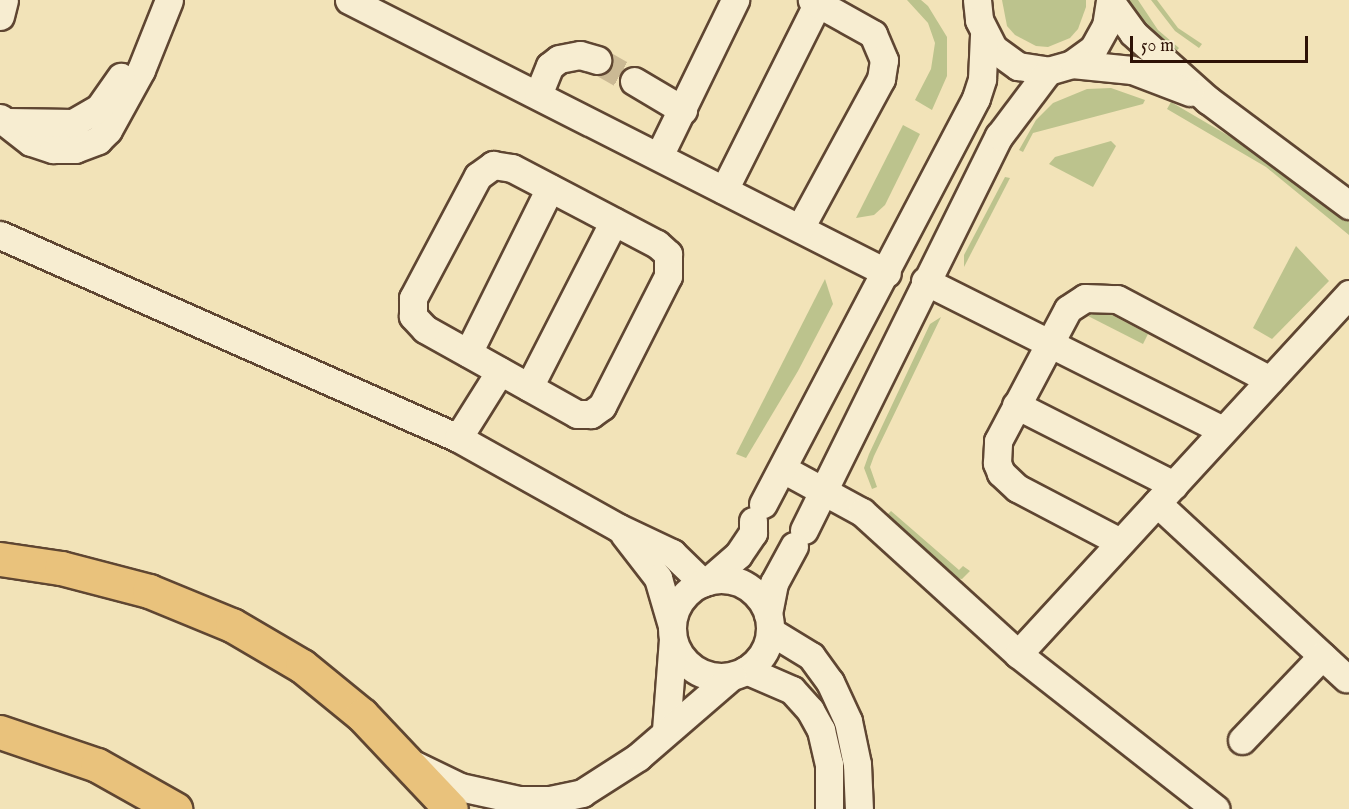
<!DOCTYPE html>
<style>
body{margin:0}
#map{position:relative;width:1349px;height:809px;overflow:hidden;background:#f2e3b8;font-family:"IM FELL English",serif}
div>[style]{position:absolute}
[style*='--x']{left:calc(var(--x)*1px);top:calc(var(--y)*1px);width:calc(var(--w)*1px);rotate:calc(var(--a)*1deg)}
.green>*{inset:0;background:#bcc38d}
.minor-tunnel>*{height:27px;margin-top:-13.5px;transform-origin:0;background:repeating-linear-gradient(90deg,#cbb994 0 27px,transparent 0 41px)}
.roads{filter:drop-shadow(2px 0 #5f4632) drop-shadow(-2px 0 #5f4632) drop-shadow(0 2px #5f4632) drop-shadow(0 -2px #5f4632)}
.minor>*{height:27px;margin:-13.5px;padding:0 13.5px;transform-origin:13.5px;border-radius:13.5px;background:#f7edd1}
.minor>.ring{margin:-13.5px;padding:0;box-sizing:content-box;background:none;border:27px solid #f7edd1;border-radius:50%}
.highway>*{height:33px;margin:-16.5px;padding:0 16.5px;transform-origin:16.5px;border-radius:16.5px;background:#e9c27c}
span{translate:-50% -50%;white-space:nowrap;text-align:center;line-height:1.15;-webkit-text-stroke:5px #f7edd1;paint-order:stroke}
.scale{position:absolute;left:1130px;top:36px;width:178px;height:27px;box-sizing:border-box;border:3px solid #2e1206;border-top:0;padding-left:8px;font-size:18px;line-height:21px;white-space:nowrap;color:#2e1206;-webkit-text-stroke:4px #f7edd1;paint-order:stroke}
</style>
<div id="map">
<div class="green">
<div style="clip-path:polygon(907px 0,921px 0,928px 6px,947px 37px,947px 76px,932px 110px,915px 100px,931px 69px,935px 43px,928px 23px)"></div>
<div style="clip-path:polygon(1002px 0,1086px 0,1086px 7px,1078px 29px,1070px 38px,1048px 47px,1036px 46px,1015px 35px,1007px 26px)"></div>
<div style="clip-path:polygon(1129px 0,1138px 0,1158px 30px,1179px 48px,1173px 55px,1141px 22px)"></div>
<div style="clip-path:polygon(1151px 0,1157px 0,1178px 28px,1202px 44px,1199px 48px,1175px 31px)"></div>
<div style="clip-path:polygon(1111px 88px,1145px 100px,1143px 104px,1033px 133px,1023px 152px,1019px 150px,1036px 120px,1053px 103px,1087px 89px)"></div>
<div style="clip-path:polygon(1171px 102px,1270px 160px,1349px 222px,1349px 235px,1266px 167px,1167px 109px)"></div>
<div style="clip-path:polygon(903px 125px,920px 134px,885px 205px,874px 215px,856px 218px)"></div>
<div style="clip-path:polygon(1111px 141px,1116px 146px,1093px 187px,1049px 164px,1055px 157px)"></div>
<div style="clip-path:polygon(1005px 177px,1010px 178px,964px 267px,964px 255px)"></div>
<div style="clip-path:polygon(1296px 246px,1329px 281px,1272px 339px,1253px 328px)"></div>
<div style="clip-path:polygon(825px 279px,833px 304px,798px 371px,746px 458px,736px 454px)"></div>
<div style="clip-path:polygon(1096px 313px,1110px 314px,1148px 334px,1143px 344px,1088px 316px)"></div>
<div style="clip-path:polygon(941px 317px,874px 456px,870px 467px,877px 487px,872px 489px,864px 468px,869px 454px,930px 324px)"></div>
<div style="clip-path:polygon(891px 511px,959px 570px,963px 566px,970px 571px,962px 579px,955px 578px,886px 516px)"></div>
</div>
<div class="minor-tunnel">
<div style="--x:597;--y:60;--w:43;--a:29.6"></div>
</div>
<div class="roads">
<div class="minor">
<div style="--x:349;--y:0;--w:603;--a:26.9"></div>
<div style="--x:977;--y:0;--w:20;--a:84"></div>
<div style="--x:979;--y:20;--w:31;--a:63"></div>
<div style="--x:993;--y:48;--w:31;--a:36"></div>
<div style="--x:1018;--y:66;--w:30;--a:9"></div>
<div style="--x:1048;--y:71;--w:25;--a:-16"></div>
<div style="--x:1072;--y:64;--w:26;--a:-36"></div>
<div style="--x:1093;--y:49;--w:26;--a:-61"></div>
<div style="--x:1106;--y:26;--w:26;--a:-81"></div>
<div style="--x:1110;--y:1;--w:39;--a:54"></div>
<div style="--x:1133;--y:33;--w:101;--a:41.8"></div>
<div style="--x:1208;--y:100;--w:176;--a:36.7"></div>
<div style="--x:0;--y:16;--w:16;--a:-76"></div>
<div style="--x:1072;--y:64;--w:60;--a:5.7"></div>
<div style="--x:1132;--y:70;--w:62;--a:20.8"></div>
<div style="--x:634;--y:81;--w:57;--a:30.6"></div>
<div style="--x:538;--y:95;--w:31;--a:-68"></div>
<div style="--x:550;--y:66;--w:11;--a:-38"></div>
<div style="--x:559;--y:59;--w:21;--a:-11"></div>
<div style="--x:580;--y:55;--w:18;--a:16"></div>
<div style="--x:0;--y:118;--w:39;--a:38"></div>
<div style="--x:31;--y:142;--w:23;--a:18"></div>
<div style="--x:53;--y:149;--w:22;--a:0"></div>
<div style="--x:75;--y:149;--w:25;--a:-21"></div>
<div style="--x:98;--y:140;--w:14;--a:-45"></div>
<div style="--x:108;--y:130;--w:68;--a:-61.2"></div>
<div style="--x:141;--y:70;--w:75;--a:-68.2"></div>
<div style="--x:8;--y:122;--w:65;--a:0.9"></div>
<div style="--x:73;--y:123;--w:30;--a:-30"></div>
<div style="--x:99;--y:108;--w:38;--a:-55"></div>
<div style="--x:659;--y:156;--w:174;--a:-64"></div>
<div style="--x:493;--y:165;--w:19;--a:9"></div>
<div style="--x:512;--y:168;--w:164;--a:27.7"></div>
<div style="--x:657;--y:244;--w:15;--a:42"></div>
<div style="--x:668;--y:254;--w:22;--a:90"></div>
<div style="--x:668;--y:276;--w:146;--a:116.9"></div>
<div style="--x:602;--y:406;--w:14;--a:144"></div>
<div style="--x:591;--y:414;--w:14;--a:180"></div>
<div style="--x:577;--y:414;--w:174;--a:-150.8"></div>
<div style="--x:425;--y:329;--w:18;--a:-133"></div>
<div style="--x:413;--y:316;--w:18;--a:-90"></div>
<div style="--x:413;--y:298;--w:138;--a:-62"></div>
<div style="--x:478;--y:176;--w:19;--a:-36"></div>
<div style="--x:724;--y:190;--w:212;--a:-63.4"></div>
<div style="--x:800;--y:228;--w:170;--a:-61.5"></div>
<div style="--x:881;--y:79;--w:19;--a:-81"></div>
<div style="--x:884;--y:60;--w:28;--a:-113"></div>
<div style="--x:873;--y:34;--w:70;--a:-150.9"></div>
<div style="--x:0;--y:235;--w:501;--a:23.9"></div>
<div style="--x:458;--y:438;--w:184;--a:29.2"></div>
<div style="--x:619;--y:528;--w:59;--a:25.3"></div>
<div style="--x:672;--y:553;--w:43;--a:44.1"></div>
<div style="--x:925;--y:281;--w:333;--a:26.6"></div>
<div style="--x:468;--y:353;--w:184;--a:-63.6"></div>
<div style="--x:529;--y:387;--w:186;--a:-62.9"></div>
<div style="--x:1016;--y:405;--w:177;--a:26.9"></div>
<div style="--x:458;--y:438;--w:79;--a:-57.9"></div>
<div style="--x:783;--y:469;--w:90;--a:28.6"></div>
<div style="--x:862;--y:512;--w:211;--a:42.3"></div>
<div style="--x:1018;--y:654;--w:251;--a:38.1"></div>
<div style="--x:1157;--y:503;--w:258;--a:42.8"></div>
<div style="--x:763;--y:504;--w:458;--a:-62.3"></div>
<div style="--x:976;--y:98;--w:20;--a:-72"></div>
<div style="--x:982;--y:79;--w:44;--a:-87.4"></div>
<div style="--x:804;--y:530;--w:440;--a:-63.7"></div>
<div style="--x:999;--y:136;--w:81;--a:-53"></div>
<div style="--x:624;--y:534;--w:56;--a:52.3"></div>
<div style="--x:658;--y:578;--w:50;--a:73.7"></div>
<div style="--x:1120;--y:542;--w:116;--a:-152.3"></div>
<div style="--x:1017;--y:488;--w:22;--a:-137"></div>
<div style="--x:1001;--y:473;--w:11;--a:-112"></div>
<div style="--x:997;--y:463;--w:22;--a:-87"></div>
<div style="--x:998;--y:441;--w:149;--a:-62.1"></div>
<div style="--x:1068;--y:309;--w:20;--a:-33"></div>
<div style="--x:1085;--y:298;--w:32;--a:2"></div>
<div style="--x:1117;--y:299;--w:173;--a:27.9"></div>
<div class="ring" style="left:672px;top:579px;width:71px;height:71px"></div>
<div style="--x:708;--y:581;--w:40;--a:-41"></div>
<div style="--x:738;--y:555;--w:27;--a:-56"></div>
<div style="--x:753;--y:533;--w:12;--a:-90"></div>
<div style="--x:768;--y:614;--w:32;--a:-79"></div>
<div style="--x:774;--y:583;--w:42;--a:-61.6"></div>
<div style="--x:770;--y:631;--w:48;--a:31.4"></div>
<div style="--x:811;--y:656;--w:32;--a:54"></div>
<div style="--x:830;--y:682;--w:43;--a:65.2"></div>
<div style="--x:848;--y:721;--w:44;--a:78.2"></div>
<div style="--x:857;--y:764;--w:45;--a:87.5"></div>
<div style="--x:1018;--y:654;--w:489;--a:-47.4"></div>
<div style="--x:746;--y:670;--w:50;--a:23.5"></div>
<div style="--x:792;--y:690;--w:27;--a:48"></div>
<div style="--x:810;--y:710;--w:23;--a:61"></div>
<div style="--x:821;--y:730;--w:35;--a:77"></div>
<div style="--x:829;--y:764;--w:45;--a:90"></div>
<div style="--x:666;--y:730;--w:90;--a:-85.6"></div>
<div style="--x:1242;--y:740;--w:116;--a:-46.4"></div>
<div style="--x:415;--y:765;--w:50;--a:26.1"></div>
<div style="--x:460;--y:787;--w:60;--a:12.4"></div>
<div style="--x:519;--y:800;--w:31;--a:0"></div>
<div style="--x:550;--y:800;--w:33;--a:-12"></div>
<div style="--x:582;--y:793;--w:67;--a:-32.7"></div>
<div style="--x:638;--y:757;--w:124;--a:-40.8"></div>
</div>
<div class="highway">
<div style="--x:0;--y:559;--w:62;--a:8.4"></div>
<div style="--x:61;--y:568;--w:91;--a:14.6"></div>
<div style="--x:149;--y:591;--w:90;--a:22.3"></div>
<div style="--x:232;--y:625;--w:81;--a:30.4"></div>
<div style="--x:302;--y:666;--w:77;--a:39.2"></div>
<div style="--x:362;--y:715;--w:129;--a:46.6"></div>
<div style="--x:0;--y:732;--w:102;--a:18.8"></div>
<div style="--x:97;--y:765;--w:90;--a:29.4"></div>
</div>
</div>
<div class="scale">50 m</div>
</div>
